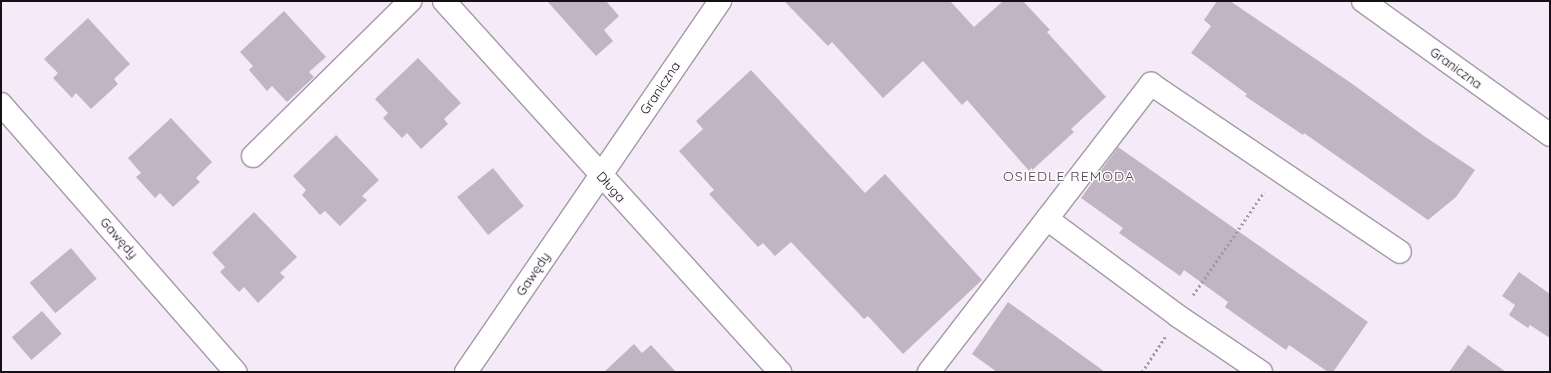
<!DOCTYPE html>
<meta charset="utf-8">
<style>
body{margin:0}
#map{position:relative;width:1551px;height:373px;overflow:hidden;background:#f4eaf8;font-family:Quicksand,sans-serif}
div>[style]{position:absolute}
[style*='--x']{left:calc(var(--x)*1px);top:calc(var(--y)*1px);width:calc(var(--w)*1px);rotate:calc(var(--a)*1deg)}
.building>*{inset:0;background:#c0b6c3;transform-origin:0 0}
.path>*{height:2.5px;margin-top:-1.25px;transform-origin:0;background:repeating-linear-gradient(90deg,#9f98a2 0 2px,transparent 0 5px)}
.roads{filter:drop-shadow(1px 0 #a49aa7) drop-shadow(-1px 0 #a49aa7) drop-shadow(0 1px #a49aa7) drop-shadow(0 -1px #a49aa7)}
.street>*{height:22px;margin:-11px;padding:0 11px;transform-origin:11px;border-radius:11px;background:#fff}
.secondary>*{height:22px;margin:-11px;padding:0 11px;transform-origin:11px;border-radius:11px;background:#fff}
span{translate:-50% -50%;white-space:nowrap;text-align:center;line-height:1.15;-webkit-text-stroke:3px #fdfbfe;paint-order:stroke}
.street-label{font-size:13px;color:#141115}
.neighbourhood-label{font-size:14px;color:#504854;letter-spacing:1px}
.frame{position:absolute;inset:0;border:2px solid #141115;pointer-events:none}
</style>
<div id="map">
<div class="building">
<div style="clip-path:polygon(547px 1px,606px 1px,619px 16px,604px 30px,613px 41px,596px 56px)"></div>
<div style="clip-path:polygon(784px 1px,950px 1px,974px 27px,1003px 1px,1023px 1px,1050px 30px,1047px 32px,1106px 97px,1071px 129px,1074px 132px,1030px 172px,967px 100px,962px 105px,923px 61px,883px 98px,832px 42px,828px 46px)"></div>
<div style="clip-path:polygon(1217px 1px,1230px 1px,1351px 83px,1424px 136px,1475px 170px,1456px 197px,1428px 220px,1304px 133px,1303px 135px,1245px 96px,1247px 94px,1191px 53px,1211px 26px,1204px 20px)"></div>
<div style="clip-path:polygon(284px 11px,326px 57px,309px 72px,314px 77px,287px 102px,272px 86px,267px 91px,249px 70px,253px 66px,240px 52px)"></div>
<div style="clip-path:polygon(88px 18px,130px 64px,114px 79px,118px 84px,91px 109px,76px 93px,72px 98px,53px 78px,58px 73px,44px 59px)"></div>
<div style="clip-path:polygon(418px 58px,461px 103px,444px 119px,448px 124px,421px 149px,407px 133px,402px 138px,383px 118px,388px 113px,375px 99px)"></div>
<div style="clip-path:polygon(751px 70px,865px 193px,885px 174px,982px 280px,903px 354px,868px 316px,864px 319px,791px 242px,775px 256px,763px 243px,758px 247px,709px 194px,714px 190px,679px 151px,703px 129px,696px 121px)"></div>
<div style="clip-path:polygon(171px 118px,212px 162px,196px 178px,200px 182px,173px 207px,160px 193px,155px 198px,136px 177px,141px 173px,128px 158px)"></div>
<div style="clip-path:polygon(336px 135px,379px 180px,362px 196px,367px 200px,340px 226px,325px 211px,320px 215px,302px 195px,306px 190px,293px 176px)"></div>
<div style="clip-path:polygon(1118px 147px,1368px 322px,1333px 372px,1328px 372px,1289px 345px,1286px 350px,1225px 307px,1228px 302px,1184px 270px,1180px 276px,1119px 233px,1123px 228px,1081px 198px)"></div>
<div style="left:493px;top:168px;width:49px;height:46px;rotate:51deg"></div>
<div style="clip-path:polygon(254px 212px,297px 257px,280px 273px,285px 277px,258px 303px,244px 287px,239px 292px,220px 272px,225px 267px,212px 253px)"></div>
<div style="left:71px;top:248px;width:40px;height:54px;rotate:50deg"></div>
<div style="clip-path:polygon(1519px 272px,1550px 294px,1550px 338px,1530px 325px,1528px 328px,1509px 315px,1515px 305px,1502px 296px)"></div>
<div style="clip-path:polygon(1008px 302px,1065px 343px,1105px 372px,997px 372px,972px 354px)"></div>
<div style="left:42px;top:311px;width:30px;height:40px;rotate:49deg"></div>
<div style="clip-path:polygon(634px 344px,642px 353px,651px 345px,676px 372px,604px 372px)"></div>
<div style="clip-path:polygon(1468px 345px,1506px 372px,1449px 372px)"></div>
</div>
<div class="path">
<div style="--x:1193;--y:295;--w:125;--a:-55.4"></div>
<div style="--x:1142;--y:372;--w:42;--a:-56.7"></div>
</div>
<div class="roads">
<div class="street">
<div style="--x:1363;--y:1;--w:230;--a:35.6"></div>
<div style="--x:1;--y:104;--w:356;--a:48.8"></div>
<div style="--x:253;--y:156;--w:221;--a:-44.6"></div>
<div style="--x:1047;--y:219;--w:163;--a:36.5"></div>
<div style="--x:1178;--y:316;--w:100;--a:34"></div>
<div style="--x:466;--y:372;--w:450;--a:-55.6"></div>
<div style="--x:929;--y:372;--w:364;--a:-52.4"></div>
<div style="--x:1151;--y:84;--w:300;--a:34"></div>
</div>
<div class="secondary">
<div style="--x:444;--y:1;--w:501;--a:47.83"></div>
</div>
</div>
<div class="street-label">
<span style="left:1456px;top:68px;rotate:36deg">Graniczna</span>
<span style="left:660px;top:88px;rotate:-56deg">Graniczna</span>
<span style="left:611px;top:187px;rotate:48deg">Długa</span>
<span style="left:119px;top:238px;rotate:49deg">Gawędy</span>
<span style="left:533px;top:274px;rotate:-56deg">Gawędy</span>
</div>
<div class="neighbourhood-label">
<span style="left:1069px;top:176px">OSIEDLE REMODA</span>
</div>
<div class="frame"></div>
</div>
